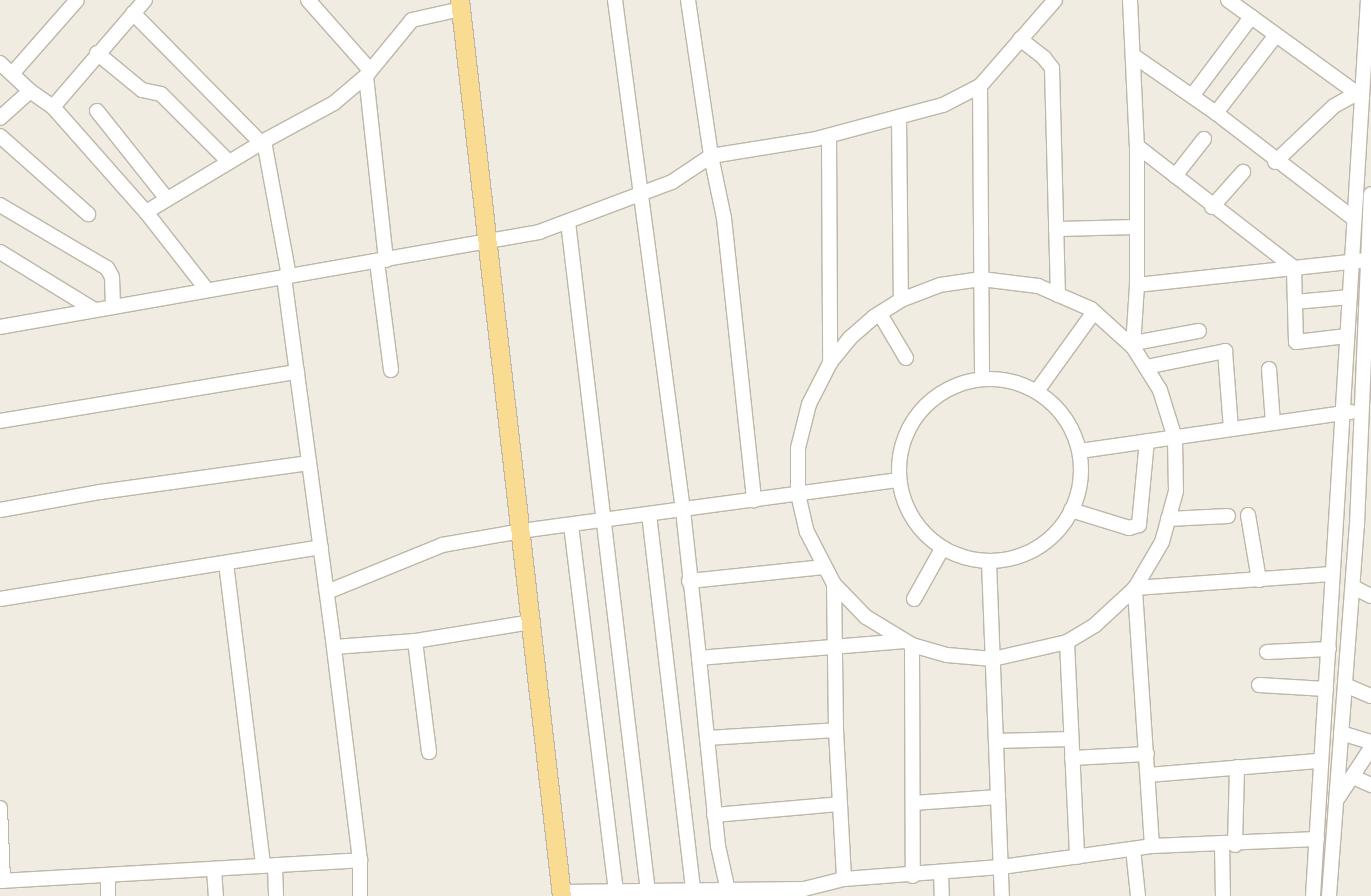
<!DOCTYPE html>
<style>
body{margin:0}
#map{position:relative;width:1371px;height:896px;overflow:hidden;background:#f0ece2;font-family:Jost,sans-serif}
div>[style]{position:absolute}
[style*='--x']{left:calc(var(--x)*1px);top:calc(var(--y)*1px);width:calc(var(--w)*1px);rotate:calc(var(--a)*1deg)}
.roads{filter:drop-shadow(1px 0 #beb6a9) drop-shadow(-1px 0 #beb6a9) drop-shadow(0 1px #beb6a9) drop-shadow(0 -1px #beb6a9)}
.minor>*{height:14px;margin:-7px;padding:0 7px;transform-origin:7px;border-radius:7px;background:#fff}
.minor>.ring{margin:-7px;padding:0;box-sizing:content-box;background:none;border:14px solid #fff;border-radius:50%}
.major>*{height:18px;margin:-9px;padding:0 9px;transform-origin:9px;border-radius:9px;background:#f9db92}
span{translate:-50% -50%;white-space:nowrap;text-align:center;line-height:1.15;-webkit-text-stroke:4px #fff;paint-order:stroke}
</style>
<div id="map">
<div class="roads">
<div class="minor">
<div style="--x:145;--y:0;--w:141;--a:130.7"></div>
<div style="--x:53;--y:107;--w:140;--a:48.5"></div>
<div style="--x:146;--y:212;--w:99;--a:52"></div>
<div style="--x:308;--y:0;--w:94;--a:48.5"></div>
<div style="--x:615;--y:0;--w:515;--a:82.41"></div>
<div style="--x:683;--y:510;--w:149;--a:83.8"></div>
<div style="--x:688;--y:0;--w:158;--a:81.6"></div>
<div style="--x:711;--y:156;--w:63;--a:78.2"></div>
<div style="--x:724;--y:218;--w:284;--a:83.9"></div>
<div style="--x:1130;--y:0;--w:146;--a:87.3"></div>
<div style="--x:1137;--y:146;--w:139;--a:90"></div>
<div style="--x:1228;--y:0;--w:165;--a:35.9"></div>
<div style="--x:133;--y:13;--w:182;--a:45.4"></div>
<div style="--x:1020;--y:39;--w:31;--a:38"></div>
<div style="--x:1044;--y:58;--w:13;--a:51"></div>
<div style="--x:1052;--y:68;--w:227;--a:88.5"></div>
<div style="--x:97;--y:53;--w:58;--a:39.4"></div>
<div style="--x:142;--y:90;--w:19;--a:12"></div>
<div style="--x:161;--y:94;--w:96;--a:45"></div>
<div style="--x:1134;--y:56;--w:100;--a:34.8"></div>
<div style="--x:1216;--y:113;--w:174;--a:37.5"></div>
<div style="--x:0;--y:63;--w:41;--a:43"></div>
<div style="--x:12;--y:74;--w:98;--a:-48.7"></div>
<div style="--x:980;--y:86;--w:292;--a:89.6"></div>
<div style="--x:1192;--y:96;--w:99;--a:-53.2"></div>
<div style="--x:97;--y:111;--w:112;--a:51.5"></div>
<div style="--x:1216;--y:113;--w:98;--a:-52.4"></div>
<div style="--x:0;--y:118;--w:40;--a:-42"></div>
<div style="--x:30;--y:91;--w:28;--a:35"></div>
<div style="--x:899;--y:118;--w:182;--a:89.4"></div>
<div style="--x:0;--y:136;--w:118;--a:41.6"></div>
<div style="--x:829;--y:136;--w:227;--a:89.7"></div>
<div style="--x:1137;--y:146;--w:202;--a:37.8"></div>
<div style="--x:1275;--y:162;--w:81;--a:-43.5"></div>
<div style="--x:1334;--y:106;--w:26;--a:-29"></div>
<div style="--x:1175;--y:176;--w:47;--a:-51.9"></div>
<div style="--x:0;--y:205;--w:124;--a:30.5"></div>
<div style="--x:107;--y:268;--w:10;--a:61"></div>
<div style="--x:112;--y:277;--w:29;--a:88"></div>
<div style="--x:1212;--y:207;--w:47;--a:-48.5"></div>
<div style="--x:146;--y:212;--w:138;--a:-31"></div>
<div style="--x:568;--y:222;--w:675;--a:83.19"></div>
<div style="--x:1056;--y:229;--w:81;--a:-1.4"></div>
<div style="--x:0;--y:252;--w:109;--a:31.5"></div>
<div style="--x:386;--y:260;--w:185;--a:-96.2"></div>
<div style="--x:366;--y:76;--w:72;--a:-50.6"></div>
<div style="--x:412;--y:20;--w:50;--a:-12.7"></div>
<div style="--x:377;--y:262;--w:109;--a:82.6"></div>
<div style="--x:1294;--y:270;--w:72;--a:88.4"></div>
<div style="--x:1296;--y:342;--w:51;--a:-6.7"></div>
<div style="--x:289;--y:276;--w:137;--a:-100.5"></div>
<div style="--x:264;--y:141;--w:80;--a:-28.5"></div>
<div style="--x:334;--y:103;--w:42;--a:-40.2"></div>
<div style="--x:284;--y:277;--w:259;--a:-10"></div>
<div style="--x:539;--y:232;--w:142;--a:-20.6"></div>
<div style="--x:672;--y:182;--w:47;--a:-33.7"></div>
<div style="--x:711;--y:156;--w:106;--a:-9.2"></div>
<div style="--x:816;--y:139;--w:131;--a:-15"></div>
<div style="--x:943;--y:105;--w:42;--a:-27.2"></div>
<div style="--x:980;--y:86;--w:114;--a:-48.9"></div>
<div style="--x:1295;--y:302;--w:55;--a:-5.2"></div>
<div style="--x:880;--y:314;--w:51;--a:59.4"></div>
<div style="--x:0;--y:327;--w:288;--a:-10"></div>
<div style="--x:284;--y:277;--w:358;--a:82.3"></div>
<div style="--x:332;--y:632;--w:230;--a:83"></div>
<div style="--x:360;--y:860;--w:36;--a:90"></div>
<div style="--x:1134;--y:343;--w:66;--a:-10.5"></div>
<div style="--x:1133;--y:347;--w:57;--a:-137.9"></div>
<div style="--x:1091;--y:309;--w:58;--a:-156.5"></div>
<div style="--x:1038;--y:286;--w:57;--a:-173"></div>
<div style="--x:981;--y:279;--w:41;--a:171.7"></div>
<div style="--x:940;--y:285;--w:42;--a:159"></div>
<div style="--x:901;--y:300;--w:32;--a:148"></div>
<div style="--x:874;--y:317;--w:32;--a:139"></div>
<div style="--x:850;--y:338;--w:32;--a:129"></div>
<div style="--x:830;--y:363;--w:46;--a:117.1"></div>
<div style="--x:809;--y:404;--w:45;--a:104"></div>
<div style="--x:798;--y:448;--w:46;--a:90"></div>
<div style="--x:798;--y:494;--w:39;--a:77"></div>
<div style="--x:807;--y:532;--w:59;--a:62.6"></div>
<div style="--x:834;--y:584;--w:46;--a:45.9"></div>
<div style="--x:866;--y:617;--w:54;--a:31.3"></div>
<div style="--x:912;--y:645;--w:36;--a:16"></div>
<div style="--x:947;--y:655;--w:46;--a:5"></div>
<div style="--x:993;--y:659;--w:76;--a:-12.9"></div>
<div style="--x:1067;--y:642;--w:33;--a:-31"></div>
<div style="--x:1095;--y:625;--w:54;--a:-42.8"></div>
<div style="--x:1135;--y:588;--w:53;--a:-59.6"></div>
<div style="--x:1162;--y:542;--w:53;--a:-74.6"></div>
<div style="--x:1176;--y:491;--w:53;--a:-91.1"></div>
<div style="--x:1175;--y:438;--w:50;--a:-107.4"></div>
<div style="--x:1160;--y:390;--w:51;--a:-122.1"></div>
<div style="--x:1133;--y:347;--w:62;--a:-86.3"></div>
<div style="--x:1137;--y:285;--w:232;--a:-6.2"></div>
<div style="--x:1146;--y:367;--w:81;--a:-11.4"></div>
<div style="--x:1225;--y:351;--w:78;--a:85.6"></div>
<div style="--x:1269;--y:369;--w:54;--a:85.8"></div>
<div class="ring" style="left:899px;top:379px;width:168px;height:168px"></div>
<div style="--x:1037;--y:391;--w:97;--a:-54.2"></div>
<div style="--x:0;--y:421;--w:301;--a:-9.4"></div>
<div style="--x:1080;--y:451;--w:274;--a:-8.2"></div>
<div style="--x:0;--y:510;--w:102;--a:-10.2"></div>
<div style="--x:100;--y:492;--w:211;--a:-7.9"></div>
<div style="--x:1071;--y:510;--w:61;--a:17.2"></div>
<div style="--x:1129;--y:528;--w:10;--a:-17"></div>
<div style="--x:1139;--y:525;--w:84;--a:-84.6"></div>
<div style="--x:649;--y:514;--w:380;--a:83.3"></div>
<div style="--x:1248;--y:515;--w:66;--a:80.4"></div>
<div style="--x:1168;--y:519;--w:60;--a:-2.9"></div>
<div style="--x:571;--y:525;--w:370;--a:83"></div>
<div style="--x:989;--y:562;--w:334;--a:87.8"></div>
<div style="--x:226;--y:563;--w:305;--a:83"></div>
<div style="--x:689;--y:581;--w:136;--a:-5.9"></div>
<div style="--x:834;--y:584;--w:146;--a:89.2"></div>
<div style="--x:836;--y:730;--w:149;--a:86.9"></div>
<div style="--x:1353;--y:587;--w:20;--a:27"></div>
<div style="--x:327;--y:592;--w:124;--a:-22.2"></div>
<div style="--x:442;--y:545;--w:80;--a:-10"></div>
<div style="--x:521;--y:531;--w:380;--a:-7.7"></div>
<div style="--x:0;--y:599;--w:325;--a:-9.2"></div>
<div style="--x:914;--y:599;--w:57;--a:-60.8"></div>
<div style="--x:415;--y:641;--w:112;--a:82.8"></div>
<div style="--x:1067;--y:642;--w:215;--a:87.3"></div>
<div style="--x:912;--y:645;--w:231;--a:89.8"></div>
<div style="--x:334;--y:647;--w:81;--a:-4.2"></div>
<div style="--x:415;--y:641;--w:118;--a:-9.3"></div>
<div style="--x:1267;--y:652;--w:62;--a:-2.8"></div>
<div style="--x:1259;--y:685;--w:67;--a:3.4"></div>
<div style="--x:1345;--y:685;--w:28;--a:23"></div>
<div style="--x:1341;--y:733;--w:31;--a:17"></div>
<div style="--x:707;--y:738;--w:80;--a:-95.7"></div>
<div style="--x:699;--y:658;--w:206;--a:-4.7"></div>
<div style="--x:996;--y:741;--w:75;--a:-1.5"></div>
<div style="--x:1072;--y:758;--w:75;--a:-3.1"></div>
<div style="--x:1148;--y:775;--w:173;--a:-4.7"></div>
<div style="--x:1353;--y:777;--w:20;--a:24"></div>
<div style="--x:1338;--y:798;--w:60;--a:-56.6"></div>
<div style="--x:913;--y:803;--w:85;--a:-4"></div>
<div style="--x:0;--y:808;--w:73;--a:87.6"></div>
<div style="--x:714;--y:815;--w:125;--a:-5"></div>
<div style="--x:1317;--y:839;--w:165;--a:177.6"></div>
<div style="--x:1152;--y:846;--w:259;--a:-93.8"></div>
<div style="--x:1135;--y:588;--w:197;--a:-4.1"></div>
<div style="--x:1222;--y:845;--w:51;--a:88.9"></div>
<div style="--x:1235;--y:845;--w:78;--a:-88.5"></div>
<div style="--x:1133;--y:849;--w:47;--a:83.9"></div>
<div style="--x:275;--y:866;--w:30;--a:88"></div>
<div style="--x:214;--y:869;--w:27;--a:86"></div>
<div style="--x:941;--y:873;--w:23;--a:88"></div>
<div style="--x:108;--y:875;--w:21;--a:90"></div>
<div style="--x:0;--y:881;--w:361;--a:-3.3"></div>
<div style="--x:728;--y:891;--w:46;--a:-102.5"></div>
<div style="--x:718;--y:846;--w:109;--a:-95.8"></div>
<div style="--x:707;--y:738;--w:129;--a:-3.5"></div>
<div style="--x:562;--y:892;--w:242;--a:-0.7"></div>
<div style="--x:804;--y:889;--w:41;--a:-14"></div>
<div style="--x:844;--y:879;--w:157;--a:-4.4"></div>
<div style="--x:1001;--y:867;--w:152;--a:-7.9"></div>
<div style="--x:1313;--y:896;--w:898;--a:-86.49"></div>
<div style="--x:1329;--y:896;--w:372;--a:-85.7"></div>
<div style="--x:1357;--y:525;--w:331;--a:-87.6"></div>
</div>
<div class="major">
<div style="--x:460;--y:0;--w:902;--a:83.51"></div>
</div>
</div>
</div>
